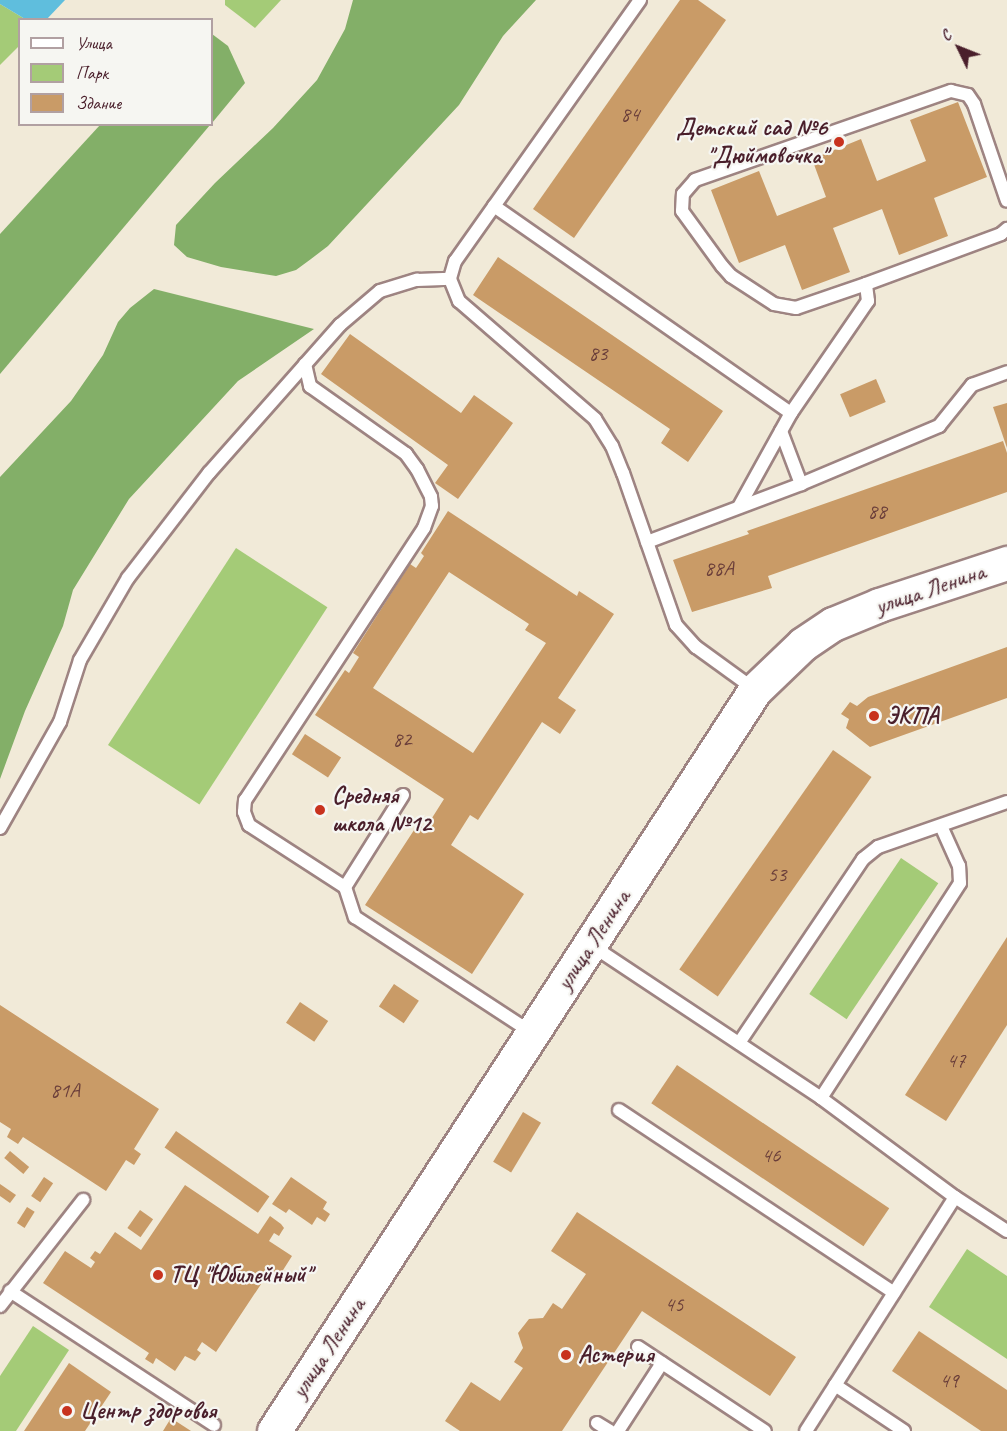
<!DOCTYPE html>
<meta charset="utf-8">
<style>
body{margin:0}
#map{position:relative;width:1007px;height:1431px;overflow:hidden;background:#f1ead8;font-family:Caveat,sans-serif}
div>[style]{position:absolute}
[style*='--x']{left:calc(var(--x)*1px);top:calc(var(--y)*1px);width:calc(var(--w)*1px);rotate:calc(var(--a)*1deg)}
.green>*{inset:0;background:#a4cb77;transform-origin:0 0}
.forest>*{inset:0;background:#83af68}
.water>*{inset:0;background:#5fbedd}
.building>*{inset:0;background:#c99b67;transform-origin:0 0}
.roads{filter:drop-shadow(2px 0 #9e8482) drop-shadow(-2px 0 #9e8482) drop-shadow(0 2px #9e8482) drop-shadow(0 -2px #9e8482)}
.lane>*{height:12px;margin:-6px;padding:0 6px;transform-origin:6px;border-radius:6px;background:#fff}
.secondary>*{height:33px;margin:-16.5px;padding:0 16.5px;transform-origin:16.5px;border-radius:16.5px;background:#fff}
.dots>*{width:16px;height:16px;translate:-50% -50%;box-sizing:border-box;border:3px solid #f6f6f2;border-radius:50%}
span{translate:-50% -50%;white-space:nowrap;text-align:center;line-height:1.15;-webkit-text-stroke:4.5px #f6f6f2;paint-order:stroke}
.number-label{font-size:21px;color:#6a3e3a}
.number-label span{-webkit-text-stroke-width:0}
.poi-label{font-size:24px;color:#4a1f2b;font-weight:700}
.right{translate:-100% -50%;text-align:right}
.left{translate:0 -50%;text-align:left}
.street-label{font-size:24px;color:#4a1f2b}
.legend{position:absolute;left:18px;top:18px;width:195px;height:108px;box-sizing:border-box;background:#f6f6f2;border:2px solid #b1a0a2;margin:0;padding:8px 10px;list-style:none;font-size:18px;color:#4a1f2b}
.legend li{display:flex;align-items:center;gap:12px;height:30px}
.legend b{width:30px;border:2px solid #b1a0a2}
.north{position:absolute;left:929px;top:18px;width:60px;height:60px;-webkit-text-stroke:4px #f6f6f2;paint-order:stroke;rotate:313deg;font-size:16px;font-weight:700;line-height:24px;text-align:center;color:#4a1f2b}
.north::after{content:'';display:block;margin:auto;width:21px;height:27px;background:#4a1f2b;clip-path:polygon(50% 0,100% 100%,50% 72%,0 100%)}
</style>
<div id="map">
<div class="green">
<div style="clip-path:polygon(225px 0,281px 0,255px 28px,225px 5px)"></div>
<div style="clip-path:polygon(0 4px,25px 19px,20px 20px,19px 46px,0 65px)"></div>
<div style="left:236px;top:548px;width:109px;height:235px;rotate:33deg"></div>
<div style="left:901px;top:858px;width:45px;height:164px;rotate:34deg"></div>
<div style="clip-path:polygon(967px 1249px,1007px 1276px,1007px 1359px,929px 1307px)"></div>
<div style="clip-path:polygon(33px 1326px,69px 1350px,16px 1431px,0 1431px,0 1376px)"></div>
</div>
<div class="forest">
<div style="clip-path:polygon(353px 0,536px 0,503px 36px,459px 105px,328px 246px,311px 259px,296px 270px,276px 276px,221px 267px,187px 257px,174px 245px,176px 225px,215px 183px,273px 128px,317px 80px,345px 29px)"></div>
<div style="clip-path:polygon(212px 34px,228px 46px,245px 83px,212px 123px)"></div>
<div style="clip-path:polygon(100px 125px,210px 125px,0 374px,0 234px)"></div>
<div style="clip-path:polygon(154px 289px,314px 329px,238px 381px,129px 499px,73px 590px,63px 626px,25px 711px,0 779px,0 477px,71px 401px,103px 355px,118px 322px,130px 308px)"></div>
</div>
<div class="water">
<div style="clip-path:polygon(0 0,65px 0,46px 20px,25px 19px,0 4px)"></div>
</div>
<div class="building">
<div style="clip-path:polygon(680px 0,698px 0,726px 20px,574px 238px,533px 209px)"></div>
<div style="clip-path:polygon(958px 102px,987px 177px,934px 198px,948px 236px,899px 255px,882px 209px,833px 228px,850px 272px,802px 290px,785px 245px,739px 263px,711px 190px,759px 171px,777px 216px,826px 197px,812px 159px,861px 139px,877px 181px,926px 161px,910px 120px)"></div>
<div style="clip-path:polygon(498px 257px,723px 411px,688px 462px,661px 443px,670px 429px,473px 295px)"></div>
<div style="clip-path:polygon(350px 334px,461px 413px,474px 395px,513px 423px,458px 499px,435px 483px,448px 465px,321px 374px)"></div>
<div style="left:876px;top:379px;width:25px;height:39px;rotate:67deg"></div>
<div style="clip-path:polygon(1007px 403px,1007px 448px,993px 407px)"></div>
<div style="clip-path:polygon(1003px 441px,1007px 453px,1007px 492px,768px 576px,772px 588px,692px 612px,673px 560px,749px 534px,747px 531px)"></div>
<div style="clip-path:polygon(evenodd,448px 511px,577px 596px,579px 591px,614px 614px,558px 698px,576px 710px,560px 734px,542px 722px,478px 820px,470px 815px,451px 845px,524px 894px,472px 974px,365px 905px,418px 824px,425px 829px,444px 799px,315px 715px,345px 670px,349px 673px,359px 657px,353px 653px,410px 564px,416px 568px,424px 556px,421px 553px,448px 511px,449px 572px,529px 624px,525px 630px,546px 643px,473px 753px,373px 688px,449px 572px)"></div>
<div style="clip-path:polygon(1007px 647px,1007px 698px,870px 747px,846px 728px,849px 719px,841px 714px,850px 702px,857px 706px,868px 697px)"></div>
<div style="left:305px;top:734px;width:43px;height:24px;rotate:33deg"></div>
<div style="left:833px;top:750px;width:47px;height:268px;rotate:35deg"></div>
<div style="clip-path:polygon(1007px 937px,1007px 1025px,946px 1121px,905px 1095px)"></div>
<div style="left:394px;top:984px;width:30px;height:27px;rotate:34deg"></div>
<div style="left:300px;top:1002px;width:34px;height:25px;rotate:34deg"></div>
<div style="clip-path:polygon(0 1005px,159px 1109px,134px 1149px,141px 1154px,134px 1165px,126px 1160px,106px 1191px,23px 1137px,18px 1144px,7px 1137px,11px 1129px,0 1122px)"></div>
<div style="left:677px;top:1065px;width:256px;height:46px;rotate:34deg"></div>
<div style="left:523px;top:1112px;width:21px;height:58px;rotate:31deg"></div>
<div style="left:176px;top:1131px;width:114px;height:20px;rotate:35deg"></div>
<div style="left:10px;top:1151px;width:25px;height:9px;rotate:40deg"></div>
<div style="left:44px;top:1177px;width:11px;height:23px;rotate:34deg"></div>
<div style="clip-path:polygon(291px 1177px,327px 1202px,323px 1209px,330px 1214px,325px 1222px,317px 1217px,312px 1225px,289px 1209px,286px 1213px,272px 1204px)"></div>
<div style="clip-path:polygon(0 1184px,16px 1195px,10px 1203px,0 1196px)"></div>
<div style="clip-path:polygon(185px 1185px,258px 1234px,270px 1216px,281px 1224px,284px 1228px,282px 1231px,279px 1236px,274px 1233px,269px 1241px,292px 1256px,278px 1278px,269px 1272px,216px 1352px,202px 1342px,197px 1350px,201px 1353px,195px 1361px,185px 1356px,175px 1371px,156px 1358px,153px 1364px,145px 1359px,149px 1353px,43px 1283px,65px 1251px,91px 1268px,95px 1262px,90px 1258px,95px 1251px,100px 1254px,115px 1232px,141px 1250px)"></div>
<div style="left:27px;top:1207px;width:9px;height:19px;rotate:32deg"></div>
<div style="left:140px;top:1210px;width:16px;height:22px;rotate:35deg"></div>
<div style="clip-path:polygon(577px 1212px,796px 1357px,770px 1396px,642px 1311px,562px 1431px,460px 1431px,445px 1421px,471px 1382px,500px 1401px,523px 1368px,514px 1362px,523px 1348px,518px 1333px,529px 1319px,543px 1318px,553px 1303px,562px 1309px,586px 1274px,551px 1251px)"></div>
<div style="clip-path:polygon(919px 1331px,1007px 1390px,1007px 1431px,981px 1431px,892px 1371px)"></div>
<div style="clip-path:polygon(69px 1363px,111px 1392px,85px 1431px,24px 1431px)"></div>
<div style="clip-path:polygon(171px 1418px,191px 1431px,163px 1431px)"></div>
</div>
<div class="roads">
<div class="lane">
<div style="--x:640;--y:0;--w:320;--a:125.3"></div>
<div style="--x:455;--y:261;--w:19;--a:106"></div>
<div style="--x:450;--y:279;--w:24;--a:68"></div>
<div style="--x:459;--y:301;--w:180;--a:40.9"></div>
<div style="--x:595;--y:419;--w:32;--a:58"></div>
<div style="--x:612;--y:446;--w:29;--a:68"></div>
<div style="--x:623;--y:473;--w:161;--a:70.8"></div>
<div style="--x:676;--y:625;--w:30;--a:48"></div>
<div style="--x:696;--y:647;--w:72;--a:35.9"></div>
<div style="--x:494;--y:206;--w:362;--a:34.9"></div>
<div style="--x:791;--y:413;--w:107;--a:119"></div>
<div style="--x:866;--y:284;--w:74;--a:161.1"></div>
<div style="--x:796;--y:308;--w:22;--a:-170"></div>
<div style="--x:774;--y:304;--w:51;--a:-146.9"></div>
<div style="--x:731;--y:276;--w:13;--a:-132"></div>
<div style="--x:722;--y:266;--w:68;--a:-126"></div>
<div style="--x:682;--y:211;--w:17;--a:-87"></div>
<div style="--x:683;--y:194;--w:18;--a:-49"></div>
<div style="--x:695;--y:180;--w:271;--a:-19.2"></div>
<div style="--x:951;--y:91;--w:17;--a:13"></div>
<div style="--x:968;--y:95;--w:11;--a:56"></div>
<div style="--x:974;--y:104;--w:102;--a:71.2"></div>
<div style="--x:305;--y:364;--w:23;--a:77"></div>
<div style="--x:310;--y:386;--w:118;--a:35.3"></div>
<div style="--x:406;--y:454;--w:19;--a:54"></div>
<div style="--x:417;--y:469;--w:31;--a:63"></div>
<div style="--x:431;--y:497;--w:9;--a:84"></div>
<div style="--x:432;--y:506;--w:23;--a:110"></div>
<div style="--x:424;--y:528;--w:326;--a:123.3"></div>
<div style="--x:245;--y:800;--w:12;--a:95"></div>
<div style="--x:244;--y:812;--w:14;--a:69"></div>
<div style="--x:249;--y:825;--w:114;--a:32.9"></div>
<div style="--x:791;--y:413;--w:136;--a:-55.5"></div>
<div style="--x:868;--y:301;--w:17;--a:-97"></div>
<div style="--x:866;--y:284;--w:144;--a:-20.3"></div>
<div style="--x:1001;--y:234;--w:8;--a:-40"></div>
<div style="--x:781;--y:431;--w:57;--a:69.3"></div>
<div style="--x:647;--y:542;--w:165;--a:-20.6"></div>
<div style="--x:801;--y:484;--w:150;--a:-22.8"></div>
<div style="--x:939;--y:426;--w:53;--a:-51.2"></div>
<div style="--x:972;--y:385;--w:37;--a:-20"></div>
<div style="--x:403;--y:795;--w:109;--a:122.2"></div>
<div style="--x:345;--y:887;--w:32;--a:72"></div>
<div style="--x:355;--y:917;--w:210;--a:33.2"></div>
<div style="--x:0;--y:828;--w:122;--a:-60.5"></div>
<div style="--x:60;--y:722;--w:65;--a:-72.1"></div>
<div style="--x:80;--y:660;--w:95;--a:-59.7"></div>
<div style="--x:128;--y:578;--w:133;--a:-52.4"></div>
<div style="--x:209;--y:473;--w:198;--a:-48.5"></div>
<div style="--x:340;--y:325;--w:52;--a:-40.4"></div>
<div style="--x:380;--y:291;--w:39;--a:-17"></div>
<div style="--x:417;--y:280;--w:33;--a:-2"></div>
<div style="--x:591;--y:945;--w:276;--a:33.6"></div>
<div style="--x:821;--y:1098;--w:167;--a:36.5"></div>
<div style="--x:955;--y:1197;--w:62;--a:33.2"></div>
<div style="--x:739;--y:1043;--w:222;--a:-56"></div>
<div style="--x:863;--y:859;--w:19;--a:-39"></div>
<div style="--x:878;--y:847;--w:137;--a:-19.2"></div>
<div style="--x:821;--y:1098;--w:256;--a:-57.1"></div>
<div style="--x:960;--y:883;--w:17;--a:-93"></div>
<div style="--x:959;--y:866;--w:44;--a:-114.2"></div>
<div style="--x:619;--y:1110;--w:330;--a:33.6"></div>
<div style="--x:10;--y:1291;--w:244;--a:33.3"></div>
<div style="--x:0;--y:1306;--w:135;--a:-51.9"></div>
<div style="--x:638;--y:1347;--w:152;--a:33.5"></div>
<div style="--x:835;--y:1385;--w:83;--a:33.7"></div>
<div style="--x:597;--y:1423;--w:15;--a:32"></div>
<div style="--x:618;--y:1431;--w:81;--a:-57.1"></div>
<div style="--x:806;--y:1431;--w:277;--a:-57.5"></div>
</div>
<div class="secondary">
<div style="--x:274;--y:1431;--w:883;--a:-57.01"></div>
<div style="--x:755;--y:690;--w:66;--a:-43.8"></div>
<div style="--x:803;--y:644;--w:36;--a:-34"></div>
<div style="--x:833;--y:624;--w:50;--a:-22.4"></div>
<div style="--x:879;--y:605;--w:135;--a:-18.2"></div>
</div>
</div>
<div class="dots">
<div style="left:839px;top:142px;background:#c8321e"></div>
<div style="left:874px;top:716px;background:#c8321e"></div>
<div style="left:320px;top:810px;background:#c8321e"></div>
<div style="left:158px;top:1275px;background:#c8321e"></div>
<div style="left:566px;top:1355px;background:#c8321e"></div>
<div style="left:67px;top:1411px;background:#c8321e"></div>
</div>
<div class="number-label">
<span style="left:630px;top:114px">84</span>
<span style="left:598px;top:353px">83</span>
<span style="left:877px;top:511px">88</span>
<span style="left:719px;top:568px">88А</span>
<span style="left:402px;top:739px">82</span>
<span style="left:777px;top:874px">53</span>
<span style="left:956px;top:1060px">47</span>
<span style="left:65px;top:1090px">81А</span>
<span style="left:771px;top:1155px">46</span>
<span style="left:674px;top:1304px">45</span>
<span style="left:949px;top:1380px">49</span>
</div>
<div class="poi-label">
<span class="right" style="left:827px;top:142px">Детский сад №6<br>"Дюймовочка"</span>
<span class="left" style="left:886px;top:716px">ЭКПА</span>
<span class="left" style="left:332px;top:810px">Средняя<br>школа №12</span>
<span class="left" style="left:170px;top:1275px">ТЦ "Юбилейный"</span>
<span class="left" style="left:578px;top:1355px">Астерия</span>
<span class="left" style="left:80px;top:1411px">Центр здоровья</span>
</div>
<div class="street-label">
<span style="left:930px;top:589px;rotate:-19deg">улица Ленина</span>
<span style="left:593px;top:940px;rotate:-57deg">улица Ленина</span>
<span style="left:328px;top:1348px;rotate:-57deg">улица Ленина</span>
</div>
<ul class="legend">
<li><b style="height:8px;background:#fff"></b>Улица</li>
<li><b style="height:16px;background:#a4cb77"></b>Парк</li>
<li><b style="height:16px;background:#c99b67"></b>Здание</li>
</ul>
<div class="north">С</div>
</div>
